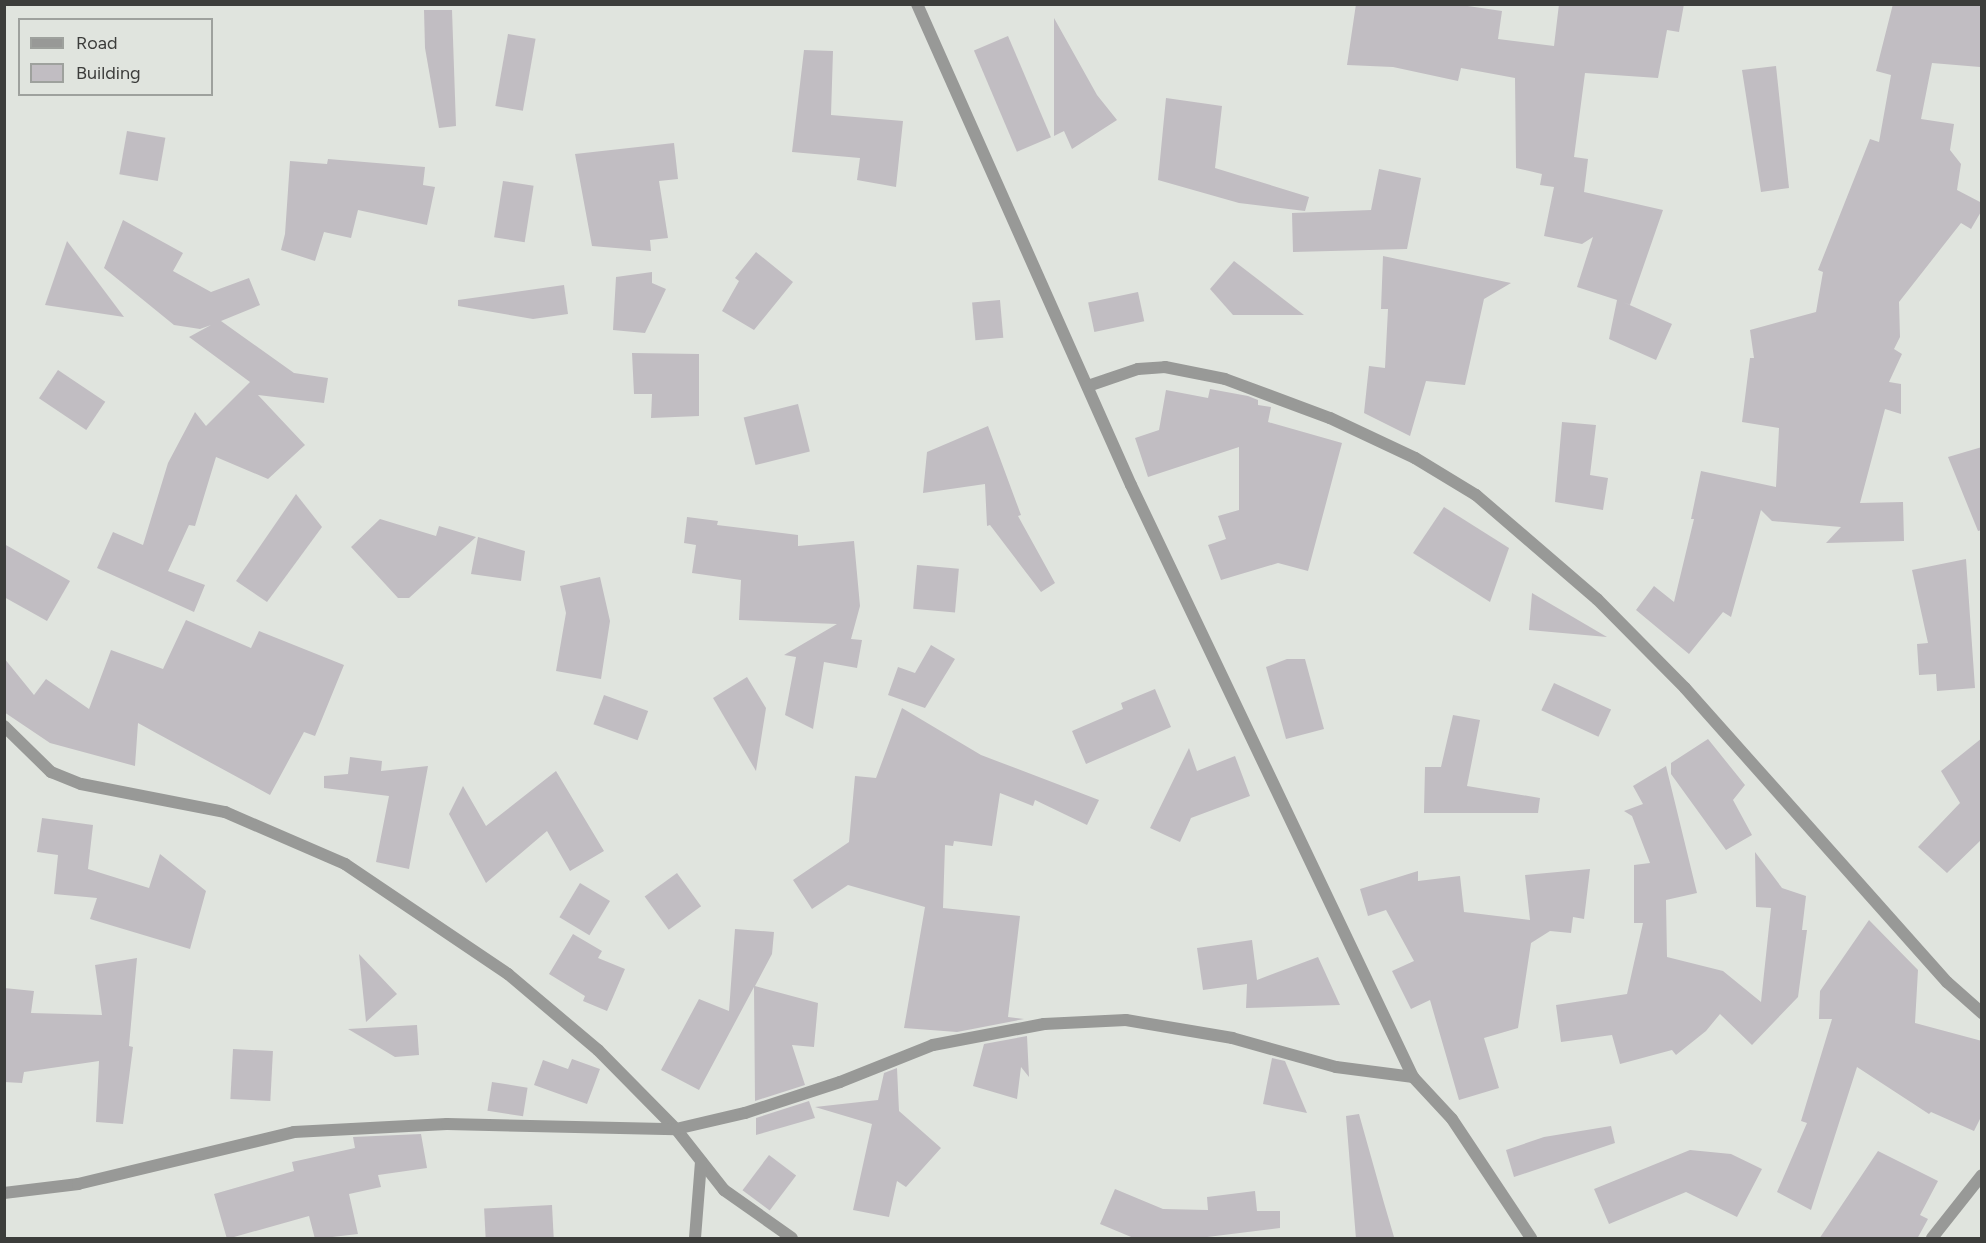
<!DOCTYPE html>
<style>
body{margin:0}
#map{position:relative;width:1986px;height:1243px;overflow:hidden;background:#e0e4de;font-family:Figtree,sans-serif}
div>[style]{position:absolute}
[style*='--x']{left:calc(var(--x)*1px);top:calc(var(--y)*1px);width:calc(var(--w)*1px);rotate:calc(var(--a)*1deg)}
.building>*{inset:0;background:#c1bdc2;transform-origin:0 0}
.street>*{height:12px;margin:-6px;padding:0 6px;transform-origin:6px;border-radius:6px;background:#989997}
span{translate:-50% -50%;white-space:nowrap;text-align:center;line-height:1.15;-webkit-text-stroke:4.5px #e0e4de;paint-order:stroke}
.frame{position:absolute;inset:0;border:6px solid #3c3d3b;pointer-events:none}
.legend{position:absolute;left:18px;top:18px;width:195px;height:78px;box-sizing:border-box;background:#e0e4de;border:2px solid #9ea19d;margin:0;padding:8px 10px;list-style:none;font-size:18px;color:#3c3d3b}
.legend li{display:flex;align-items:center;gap:12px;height:30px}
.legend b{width:30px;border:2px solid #9ea19d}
</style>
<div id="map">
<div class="building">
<div style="clip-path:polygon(1356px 4px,1454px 4px,1502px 11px,1498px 39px,1554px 46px,1559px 4px,1684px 4px,1679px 32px,1667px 30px,1658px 78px,1585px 73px,1574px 157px,1588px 159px,1584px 192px,1663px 210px,1630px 305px,1623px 302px,1672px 324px,1656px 360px,1609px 339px,1617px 300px,1577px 287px,1593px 237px,1582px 244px,1544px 236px,1554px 187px,1540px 185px,1542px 174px,1516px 168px,1515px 78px,1461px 68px,1458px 81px,1393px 67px,1347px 65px)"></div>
<div style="clip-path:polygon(1893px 4px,1982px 4px,1980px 67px,1932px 63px,1921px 119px,1954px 124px,1950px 150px,1961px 164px,1957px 190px,1982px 203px,1982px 210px,1971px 229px,1961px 223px,1899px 302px,1900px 337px,1894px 349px,1902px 354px,1889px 382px,1901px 384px,1901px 414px,1885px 409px,1860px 503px,1903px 502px,1904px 541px,1826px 543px,1841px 527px,1772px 521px,1761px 510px,1731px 617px,1723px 612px,1689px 654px,1636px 610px,1654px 586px,1674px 602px,1694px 519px,1691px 519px,1701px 471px,1776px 487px,1779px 428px,1742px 422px,1750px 358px,1754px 358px,1750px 330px,1816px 312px,1823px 272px,1818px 270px,1870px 139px,1879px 142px,1891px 75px,1876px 71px)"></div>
<div style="clip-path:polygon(424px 10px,452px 10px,456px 126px,439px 128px,425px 48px)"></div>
<div style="clip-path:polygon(1054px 18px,1097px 95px,1117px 120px,1072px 149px,1064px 131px,1054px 136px)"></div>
<div style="left:508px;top:34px;width:28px;height:73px;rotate:10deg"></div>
<div style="left:1008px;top:36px;width:110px;height:37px;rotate:67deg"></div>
<div style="clip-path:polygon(804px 50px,833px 51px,831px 115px,903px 121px,896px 187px,857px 180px,860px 158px,792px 152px)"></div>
<div style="clip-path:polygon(1776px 66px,1789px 188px,1761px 192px,1742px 70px)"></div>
<div style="clip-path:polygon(1166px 98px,1222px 106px,1215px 168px,1309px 197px,1305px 211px,1239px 203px,1158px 180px)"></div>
<div style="left:127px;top:131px;width:39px;height:44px;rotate:10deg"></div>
<div style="clip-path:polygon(674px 143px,678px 179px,659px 181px,668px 238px,650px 240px,651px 251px,592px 246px,575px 154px)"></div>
<div style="clip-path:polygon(328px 159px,425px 167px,423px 185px,435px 187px,427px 225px,358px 210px,351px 238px,324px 232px,315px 261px,281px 250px,285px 234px,290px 161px,327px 164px)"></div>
<div style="clip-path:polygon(1379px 169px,1421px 178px,1407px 249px,1293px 252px,1292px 213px,1371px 210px)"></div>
<div style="left:503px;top:181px;width:31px;height:57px;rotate:9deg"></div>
<div style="clip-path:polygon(123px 220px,183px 253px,173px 271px,211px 292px,249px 278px,260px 305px,221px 321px,294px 373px,328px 378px,324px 403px,258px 395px,305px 445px,268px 479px,216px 457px,195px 526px,189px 525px,168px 571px,205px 585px,194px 612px,97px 568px,113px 532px,143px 545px,168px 463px,195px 412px,206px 426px,250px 382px,189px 337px,211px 325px,200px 329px,174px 325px,104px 268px)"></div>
<div style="clip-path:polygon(67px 241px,124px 317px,45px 305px)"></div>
<div style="clip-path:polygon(756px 252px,793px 282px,754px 330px,722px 311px,739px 281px,735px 278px)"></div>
<div style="clip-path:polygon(1383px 256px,1511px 283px,1484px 299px,1465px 385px,1426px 381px,1410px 436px,1364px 413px,1369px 366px,1385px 368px,1388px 309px,1381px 309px)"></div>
<div style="clip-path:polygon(1234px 261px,1304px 315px,1233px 315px,1210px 289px)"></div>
<div style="clip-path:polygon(652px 272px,652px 283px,666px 289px,645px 333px,613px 330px,616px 277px)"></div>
<div style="clip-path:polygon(564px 285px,568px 314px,533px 319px,458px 306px,458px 300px)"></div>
<div style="left:1138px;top:292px;width:30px;height:51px;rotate:78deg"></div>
<div style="left:1000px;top:300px;width:38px;height:28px;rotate:85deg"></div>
<div style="clip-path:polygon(632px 353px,699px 354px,699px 416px,651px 418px,652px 394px,634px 394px)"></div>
<div style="left:58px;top:370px;width:57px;height:34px;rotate:34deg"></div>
<div style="clip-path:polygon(1210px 389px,1248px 396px,1258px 400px,1258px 405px,1271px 407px,1268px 422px,1342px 443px,1308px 571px,1278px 563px,1221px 580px,1208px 545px,1226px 539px,1218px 516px,1239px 510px,1239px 447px,1148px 477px,1135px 438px,1159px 430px,1166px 390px,1208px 398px)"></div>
<div style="left:798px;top:404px;width:49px;height:56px;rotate:76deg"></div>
<div style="clip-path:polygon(1562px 422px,1596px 425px,1590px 475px,1608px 478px,1603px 510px,1555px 502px)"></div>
<div style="clip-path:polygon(988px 426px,1021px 515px,1018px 516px,1055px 583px,1041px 592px,990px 525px,987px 526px,985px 484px,923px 493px,927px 452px)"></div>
<div style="clip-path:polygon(1982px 447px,1982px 530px,1978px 531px,1948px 457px)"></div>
<div style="clip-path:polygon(296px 494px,322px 527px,267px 602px,236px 581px)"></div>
<div style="clip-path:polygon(1444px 507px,1509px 548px,1490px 602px,1413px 553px)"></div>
<div style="clip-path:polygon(687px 517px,718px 521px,717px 525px,798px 535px,798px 546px,854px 541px,860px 606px,851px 639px,862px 640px,857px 668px,824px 662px,813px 729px,785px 715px,796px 657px,784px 655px,837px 624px,739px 620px,741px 580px,692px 573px,696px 545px,684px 543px)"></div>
<div style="clip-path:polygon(380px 519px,436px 536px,439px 526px,476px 537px,409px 598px,398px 598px,351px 547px)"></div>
<div style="clip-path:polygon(478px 537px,525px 551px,521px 581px,471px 574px)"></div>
<div style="clip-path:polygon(4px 544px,70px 581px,47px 621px,4px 597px)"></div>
<div style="clip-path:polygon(1966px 559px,1975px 688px,1937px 691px,1936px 674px,1919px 675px,1917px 644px,1928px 643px,1912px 570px)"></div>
<div style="left:917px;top:565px;width:42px;height:44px;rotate:5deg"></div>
<div style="clip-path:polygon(600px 577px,610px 621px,601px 679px,556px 671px,566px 613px,560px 586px)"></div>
<div style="clip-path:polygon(1532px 593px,1607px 637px,1529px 630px)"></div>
<div style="clip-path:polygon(186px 620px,251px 648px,259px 631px,344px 665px,315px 736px,304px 732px,270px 795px,138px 723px,135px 766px,50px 743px,4px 712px,4px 658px,34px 695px,46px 679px,89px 709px,111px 650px,163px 669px)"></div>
<div style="clip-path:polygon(931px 645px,955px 659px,925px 708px,888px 695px,898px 667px,915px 673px)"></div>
<div style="clip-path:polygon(1287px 659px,1305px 659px,1324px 729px,1286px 739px,1266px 667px)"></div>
<div style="clip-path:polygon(747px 677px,766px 708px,756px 771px,713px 698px)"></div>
<div style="left:1554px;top:683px;width:63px;height:30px;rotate:25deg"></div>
<div style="clip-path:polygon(1155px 689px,1171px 727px,1086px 764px,1072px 731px,1123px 709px,1121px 703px)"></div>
<div style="left:604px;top:695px;width:47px;height:31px;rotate:20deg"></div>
<div style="clip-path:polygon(902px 708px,981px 755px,1099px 800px,1087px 825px,1035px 800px,1033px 806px,1000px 793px,992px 846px,954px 841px,953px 846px,945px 845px,943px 908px,1020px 916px,1008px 1017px,1024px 1019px,957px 1032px,904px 1028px,925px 907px,848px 885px,812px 909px,793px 880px,849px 842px,855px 776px,876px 778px)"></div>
<div style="clip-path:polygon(1453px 715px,1480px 720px,1467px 786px,1540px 798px,1538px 813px,1424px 813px,1425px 767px,1441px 767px)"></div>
<div style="clip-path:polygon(1982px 738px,1982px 839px,1947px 873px,1918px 847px,1960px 803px,1941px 771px)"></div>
<div style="clip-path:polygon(1708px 739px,1745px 785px,1733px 800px,1752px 835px,1726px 850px,1671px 774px,1671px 763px)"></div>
<div style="clip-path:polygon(1189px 748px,1197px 771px,1235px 756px,1250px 796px,1191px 818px,1180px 842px,1150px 828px)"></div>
<div style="clip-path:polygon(350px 757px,382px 761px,381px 771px,428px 766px,409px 869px,376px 862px,389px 796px,324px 788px,324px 776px,348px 774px)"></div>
<div style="clip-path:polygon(1666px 766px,1697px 893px,1666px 900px,1667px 957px,1723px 971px,1761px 1002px,1771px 908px,1756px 907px,1755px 852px,1782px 888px,1806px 896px,1802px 930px,1807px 930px,1798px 997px,1752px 1045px,1720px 1014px,1706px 1031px,1676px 1055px,1672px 1050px,1620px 1064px,1612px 1035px,1561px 1042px,1556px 1005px,1627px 994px,1643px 923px,1634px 923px,1634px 865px,1650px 863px,1632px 816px,1624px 811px,1643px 804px,1633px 786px)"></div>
<div style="clip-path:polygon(556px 771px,604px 851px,570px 871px,547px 831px,486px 883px,449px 814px,463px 786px,486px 826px)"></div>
<div style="clip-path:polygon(42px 818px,93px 825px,88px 869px,149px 888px,160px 854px,206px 891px,190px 949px,90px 919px,97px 898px,54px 894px,58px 855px,37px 852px)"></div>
<div style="clip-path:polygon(1590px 869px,1584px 919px,1573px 917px,1571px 933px,1550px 931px,1531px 943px,1518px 1028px,1484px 1038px,1499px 1088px,1459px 1100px,1430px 1000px,1411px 1009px,1392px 971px,1414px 961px,1386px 910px,1368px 916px,1360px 889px,1418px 871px,1418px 881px,1460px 876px,1464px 912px,1530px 920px,1525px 875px)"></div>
<div style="left:677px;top:873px;width:41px;height:40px;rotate:54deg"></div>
<div style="left:580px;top:883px;width:35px;height:40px;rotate:31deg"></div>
<div style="clip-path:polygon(1869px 920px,1918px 970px,1915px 1023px,1982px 1041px,1982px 1115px,1974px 1131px,1931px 1112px,1929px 1114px,1857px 1067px,1811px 1210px,1777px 1192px,1807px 1123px,1801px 1121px,1832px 1019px,1819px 1019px,1820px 991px)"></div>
<div style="clip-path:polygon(735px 929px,774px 932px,772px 954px,755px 986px,818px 1003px,814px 1047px,792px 1045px,805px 1085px,755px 1101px,754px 987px,699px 1090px,661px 1070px,699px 999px,729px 1011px)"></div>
<div style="clip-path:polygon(573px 934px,602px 951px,598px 958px,625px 969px,607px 1011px,583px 1001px,585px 996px,549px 974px)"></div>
<div style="clip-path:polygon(1252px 940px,1257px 980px,1318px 957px,1340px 1005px,1246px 1008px,1247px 984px,1203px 990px,1197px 948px)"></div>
<div style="clip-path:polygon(359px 954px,397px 994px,366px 1022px)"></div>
<div style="clip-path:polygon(137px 958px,129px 1046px,133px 1047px,123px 1124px,96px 1122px,99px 1061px,24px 1072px,22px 1083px,4px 1082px,4px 988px,34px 991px,31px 1013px,102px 1015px,95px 965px)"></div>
<div style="clip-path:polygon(417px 1025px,419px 1055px,395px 1057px,348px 1029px)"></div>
<div style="clip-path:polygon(1027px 1036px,1029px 1077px,1021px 1067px,1017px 1099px,973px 1086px,984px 1044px)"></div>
<div style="left:233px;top:1049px;width:40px;height:50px;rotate:3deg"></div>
<div style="clip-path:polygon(1272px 1058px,1285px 1061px,1307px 1113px,1263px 1104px)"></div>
<div style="clip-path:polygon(572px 1059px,600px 1069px,587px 1104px,534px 1085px,543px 1060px,568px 1069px)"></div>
<div style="clip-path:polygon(897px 1068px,899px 1111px,941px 1148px,906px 1187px,897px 1181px,889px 1217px,853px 1210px,872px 1124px,815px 1107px,878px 1100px,884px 1073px)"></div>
<div style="left:492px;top:1082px;width:36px;height:29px;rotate:9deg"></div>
<div style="clip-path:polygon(809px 1101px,815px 1118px,756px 1135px,756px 1118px)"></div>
<div style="clip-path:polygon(1359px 1114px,1384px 1203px,1394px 1237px,1356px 1239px,1346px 1116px)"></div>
<div style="clip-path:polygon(1611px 1126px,1615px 1143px,1514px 1177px,1506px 1150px,1544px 1137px)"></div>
<div style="clip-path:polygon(421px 1134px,427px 1168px,378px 1175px,381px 1187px,349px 1194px,358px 1234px,315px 1239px,309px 1216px,227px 1239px,214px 1194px,294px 1171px,292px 1162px,355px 1148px,353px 1137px)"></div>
<div style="clip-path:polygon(1690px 1150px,1731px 1154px,1762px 1169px,1737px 1217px,1686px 1192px,1609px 1224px,1594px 1189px)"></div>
<div style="clip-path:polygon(1878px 1151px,1938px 1181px,1920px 1215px,1928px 1219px,1917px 1239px,1819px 1239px)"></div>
<div style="left:769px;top:1155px;width:34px;height:44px;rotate:37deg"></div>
<div style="clip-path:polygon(1115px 1189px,1163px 1209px,1208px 1210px,1207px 1197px,1255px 1191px,1257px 1211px,1280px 1211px,1280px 1228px,1191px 1239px,1136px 1239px,1100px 1224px)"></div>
<div style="left:552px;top:1205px;width:34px;height:68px;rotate:87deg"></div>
</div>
<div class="street">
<div style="--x:917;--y:4;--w:526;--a:66.02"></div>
<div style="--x:1131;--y:485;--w:656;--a:64.53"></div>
<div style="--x:1413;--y:1077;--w:57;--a:47.1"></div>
<div style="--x:1452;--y:1119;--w:143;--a:56.4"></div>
<div style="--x:1088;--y:386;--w:53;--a:-18.8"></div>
<div style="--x:1138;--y:369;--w:27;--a:-4"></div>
<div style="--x:1165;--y:367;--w:61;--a:11.3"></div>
<div style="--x:1225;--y:379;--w:112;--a:20.4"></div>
<div style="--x:1330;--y:418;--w:94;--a:25.2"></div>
<div style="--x:1415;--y:458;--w:71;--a:31.2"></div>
<div style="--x:1476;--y:495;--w:160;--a:40.7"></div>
<div style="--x:1597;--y:599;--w:125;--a:45.3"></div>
<div style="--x:1685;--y:688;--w:394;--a:48.3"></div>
<div style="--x:1947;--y:982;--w:47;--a:41.5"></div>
<div style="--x:4;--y:726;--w:66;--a:44.4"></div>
<div style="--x:51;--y:772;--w:32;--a:22"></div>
<div style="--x:81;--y:784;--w:147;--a:11"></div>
<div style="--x:225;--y:812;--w:131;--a:23.4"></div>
<div style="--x:345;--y:864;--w:197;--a:34"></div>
<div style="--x:508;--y:974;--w:118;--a:40.2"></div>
<div style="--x:598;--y:1050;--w:111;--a:45.4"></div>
<div style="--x:676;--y:1129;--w:78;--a:51.8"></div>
<div style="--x:724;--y:1190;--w:83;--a:35.2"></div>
<div style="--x:4;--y:1193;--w:75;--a:-6.9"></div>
<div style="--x:78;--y:1184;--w:222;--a:-13.5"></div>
<div style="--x:294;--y:1132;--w:153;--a:-3"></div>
<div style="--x:447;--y:1124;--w:229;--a:1.3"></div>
<div style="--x:676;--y:1129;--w:71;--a:-13.1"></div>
<div style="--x:745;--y:1113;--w:100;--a:-18.1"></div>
<div style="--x:840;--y:1082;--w:100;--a:-21.7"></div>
<div style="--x:933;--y:1045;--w:113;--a:-10.7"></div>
<div style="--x:1044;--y:1024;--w:82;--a:-2.8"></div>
<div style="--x:1126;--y:1020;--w:108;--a:9.6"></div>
<div style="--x:1232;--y:1038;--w:108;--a:15.6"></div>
<div style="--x:1336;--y:1067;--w:78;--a:7.4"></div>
<div style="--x:695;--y:1238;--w:77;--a:-85.5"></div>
<div style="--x:1932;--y:1238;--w:80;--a:-51.6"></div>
</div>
<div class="frame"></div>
<ul class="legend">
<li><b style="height:8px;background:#989997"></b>Road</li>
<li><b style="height:16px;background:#c1bdc2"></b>Building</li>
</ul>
</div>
